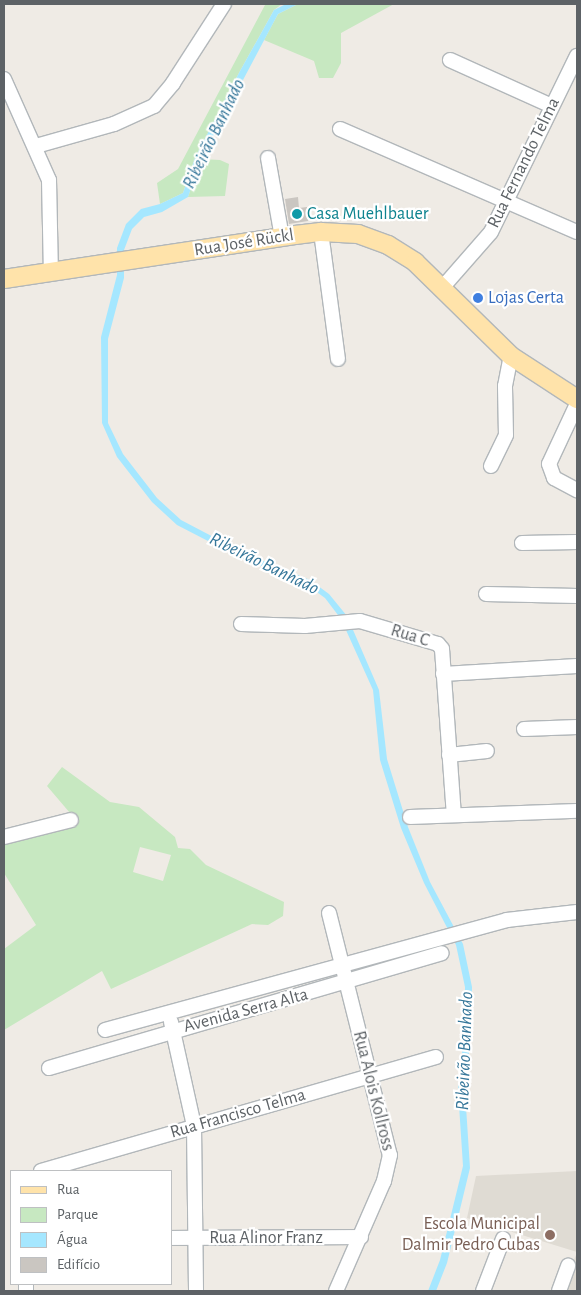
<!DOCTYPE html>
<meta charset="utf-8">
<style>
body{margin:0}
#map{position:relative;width:581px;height:1295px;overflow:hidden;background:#efebe5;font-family:"Alegreya Sans",sans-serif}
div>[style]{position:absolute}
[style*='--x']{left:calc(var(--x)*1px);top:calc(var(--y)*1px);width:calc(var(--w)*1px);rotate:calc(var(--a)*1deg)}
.education>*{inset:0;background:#dfdbd3}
.green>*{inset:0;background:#c7e8c1}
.water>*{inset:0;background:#a5e7ff}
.building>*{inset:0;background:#cac6c1}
.roads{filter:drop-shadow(1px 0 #b2b7ba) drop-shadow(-1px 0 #b2b7ba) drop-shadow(0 1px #b2b7ba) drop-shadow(0 -1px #b2b7ba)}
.minor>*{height:14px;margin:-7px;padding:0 7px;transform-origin:7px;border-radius:7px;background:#fff}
.major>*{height:18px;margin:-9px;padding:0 9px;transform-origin:9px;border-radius:9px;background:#ffe3aa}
.dots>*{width:14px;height:14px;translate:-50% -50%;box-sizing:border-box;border:2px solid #fff;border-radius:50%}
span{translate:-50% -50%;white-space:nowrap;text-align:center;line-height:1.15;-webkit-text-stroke:4.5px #fff;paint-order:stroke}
.street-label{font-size:18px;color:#5d6266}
.culture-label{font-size:18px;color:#0d838f}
.left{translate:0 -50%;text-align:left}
.shop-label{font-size:18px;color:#366cbe}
.education-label{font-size:18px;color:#785e54}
.right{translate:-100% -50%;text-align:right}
.water-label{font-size:19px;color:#36779a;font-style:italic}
.frame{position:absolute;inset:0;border:5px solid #5d6266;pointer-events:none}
.legend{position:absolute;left:10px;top:1170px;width:162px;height:115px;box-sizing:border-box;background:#fff;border:1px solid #bec0c2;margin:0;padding:6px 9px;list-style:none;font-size:15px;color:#5d6266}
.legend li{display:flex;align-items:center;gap:10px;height:25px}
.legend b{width:25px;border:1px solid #bec0c2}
</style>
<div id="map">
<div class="education">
<div style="clip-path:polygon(577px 1171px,577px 1291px,563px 1291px,577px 1252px,467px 1218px,476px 1176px)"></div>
</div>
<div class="green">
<div style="clip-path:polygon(282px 4px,274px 10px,240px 71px,195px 158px,183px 193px,160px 204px,157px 183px,178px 169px,265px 5px)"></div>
<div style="clip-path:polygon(298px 4px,394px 4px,341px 33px,341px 63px,333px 78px,319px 78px,314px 61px,264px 40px,278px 14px)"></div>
<div style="clip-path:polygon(201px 159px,220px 160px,229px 164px,225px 196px,188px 197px)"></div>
<div style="clip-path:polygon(evenodd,62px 767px,110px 802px,139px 807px,175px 837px,178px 848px,190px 849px,206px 865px,284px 902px,283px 916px,268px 925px,252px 924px,111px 989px,102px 971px,4px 1030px,4px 949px,36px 925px,4px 873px,4px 843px,64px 827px,70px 813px,47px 786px,62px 767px,140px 847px,171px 855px,163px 881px,133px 872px,140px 847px)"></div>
</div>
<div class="water">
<div style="clip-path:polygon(286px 4px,298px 4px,278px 14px,201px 159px,188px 197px,162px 212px,144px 217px,132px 229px,124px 250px,124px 278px,108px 339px,108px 423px,123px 454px,157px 498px,181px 520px,242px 552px,310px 580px,329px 594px,347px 616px,379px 690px,387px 759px,408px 827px,430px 882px,463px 944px,472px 987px,471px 1035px,465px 1091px,470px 1168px,447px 1263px,436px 1291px,428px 1291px,440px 1260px,463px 1166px,458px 1090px,464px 1033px,465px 987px,456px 945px,424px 883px,401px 828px,380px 760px,373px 690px,341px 619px,325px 598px,307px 585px,239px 557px,177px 525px,152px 502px,117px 457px,102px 423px,101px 337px,117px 275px,117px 248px,126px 224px,141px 209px,160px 204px,183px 193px,195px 158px,240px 71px,274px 10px)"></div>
</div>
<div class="building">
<div style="clip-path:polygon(298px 197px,299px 208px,307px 207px,308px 221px,289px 224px,285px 199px)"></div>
</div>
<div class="roads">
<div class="minor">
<div style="--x:450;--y:60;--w:112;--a:24.3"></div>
<div style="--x:4;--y:79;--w:111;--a:66"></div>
<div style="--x:49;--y:180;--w:93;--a:88.8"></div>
<div style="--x:340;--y:129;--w:258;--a:23.5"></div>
<div style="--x:36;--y:146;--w:81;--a:-15.8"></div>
<div style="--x:114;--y:124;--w:44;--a:-24.2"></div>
<div style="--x:154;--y:106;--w:30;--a:-50"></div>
<div style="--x:173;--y:83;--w:94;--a:-57.2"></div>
<div style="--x:268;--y:158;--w:80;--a:80"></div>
<div style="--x:321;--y:232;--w:128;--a:82.4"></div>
<div style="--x:442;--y:288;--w:74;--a:-48.8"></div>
<div style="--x:491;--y:232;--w:196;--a:-64"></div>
<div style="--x:577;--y:404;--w:66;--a:115"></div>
<div style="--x:549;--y:464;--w:15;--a:70"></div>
<div style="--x:554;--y:478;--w:26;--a:28"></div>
<div style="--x:491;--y:466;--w:34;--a:-64"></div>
<div style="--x:506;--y:435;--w:49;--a:-91.2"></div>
<div style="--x:505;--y:386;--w:31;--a:-79"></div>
<div style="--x:522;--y:543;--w:55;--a:-1"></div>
<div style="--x:486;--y:594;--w:91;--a:1.3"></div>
<div style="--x:241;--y:624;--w:64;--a:1.8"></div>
<div style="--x:305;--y:626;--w:55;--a:-5.2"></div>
<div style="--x:360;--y:621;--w:81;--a:16.4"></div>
<div style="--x:438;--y:644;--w:6;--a:51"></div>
<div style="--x:442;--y:649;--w:166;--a:85.9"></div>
<div style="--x:443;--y:674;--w:134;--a:-3.4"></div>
<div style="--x:524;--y:729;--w:53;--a:-2.2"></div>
<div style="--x:449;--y:755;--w:38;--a:-6"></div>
<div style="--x:410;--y:817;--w:167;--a:-2.1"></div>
<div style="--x:4;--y:837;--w:69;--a:-14.2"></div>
<div style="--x:329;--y:913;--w:250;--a:75.9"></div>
<div style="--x:390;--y:1155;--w:27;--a:103"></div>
<div style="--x:384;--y:1181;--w:120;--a:113.6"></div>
<div style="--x:171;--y:1022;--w:107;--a:77.5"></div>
<div style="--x:194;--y:1126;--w:165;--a:89.3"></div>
<div style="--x:105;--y:1030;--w:417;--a:-15.3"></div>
<div style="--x:507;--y:920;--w:70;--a:-6.5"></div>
<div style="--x:49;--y:1068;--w:409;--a:-16.3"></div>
<div style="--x:41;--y:1171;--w:411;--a:-16.1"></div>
<div style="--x:171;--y:1238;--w:190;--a:-0.3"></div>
<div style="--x:26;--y:1291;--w:7;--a:-90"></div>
<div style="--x:483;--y:1291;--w:56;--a:-69"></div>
<div style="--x:559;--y:1291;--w:27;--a:-70"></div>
</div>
<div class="major">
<div style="--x:4;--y:279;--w:294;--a:-8.6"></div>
<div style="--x:295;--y:235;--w:26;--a:-7"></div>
<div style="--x:321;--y:232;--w:37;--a:3"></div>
<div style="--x:358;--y:234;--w:32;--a:20"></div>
<div style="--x:388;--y:245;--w:32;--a:32"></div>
<div style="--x:415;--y:262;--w:134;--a:44.4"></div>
<div style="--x:511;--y:356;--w:79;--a:33.1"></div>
</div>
</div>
<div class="dots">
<div style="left:297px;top:214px;background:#0f9aa8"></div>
<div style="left:478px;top:298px;background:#3f7fe0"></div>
<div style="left:550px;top:1235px;background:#8d6e63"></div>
</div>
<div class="street-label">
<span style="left:524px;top:163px;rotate:-64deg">Rua Fernando Telma</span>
<span style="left:244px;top:243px;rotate:-9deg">Rua José Rückl</span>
<span style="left:410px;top:636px;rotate:17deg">Rua C</span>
<span style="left:246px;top:1011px;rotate:-15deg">Avenida Serra Alta</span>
<span style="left:373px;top:1091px;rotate:76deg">Rua Alois Kollross</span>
<span style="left:238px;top:1114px;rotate:-16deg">Rua Francisco Telma</span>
<span style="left:266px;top:1238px">Rua Alinor Franz</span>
</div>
<div class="culture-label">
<span class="left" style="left:307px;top:214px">Casa Muehlbauer</span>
</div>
<div class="shop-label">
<span class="left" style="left:488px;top:298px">Lojas Certa</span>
</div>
<div class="education-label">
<span class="right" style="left:540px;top:1235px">Escola Municipal<br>Dalmir Pedro Cubas</span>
</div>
<div class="water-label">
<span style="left:214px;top:134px;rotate:-64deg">Ribeirão Banhado</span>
<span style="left:264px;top:564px;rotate:26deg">Ribeirão Banhado</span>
<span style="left:465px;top:1051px;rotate:-88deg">Ribeirão Banhado</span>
</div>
<div class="frame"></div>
<ul class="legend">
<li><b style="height:6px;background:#ffe3aa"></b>Rua</li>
<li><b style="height:14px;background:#c7e8c1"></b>Parque</li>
<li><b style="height:14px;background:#a5e7ff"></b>Água</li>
<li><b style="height:14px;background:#cac6c1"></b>Edifício</li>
</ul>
</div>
